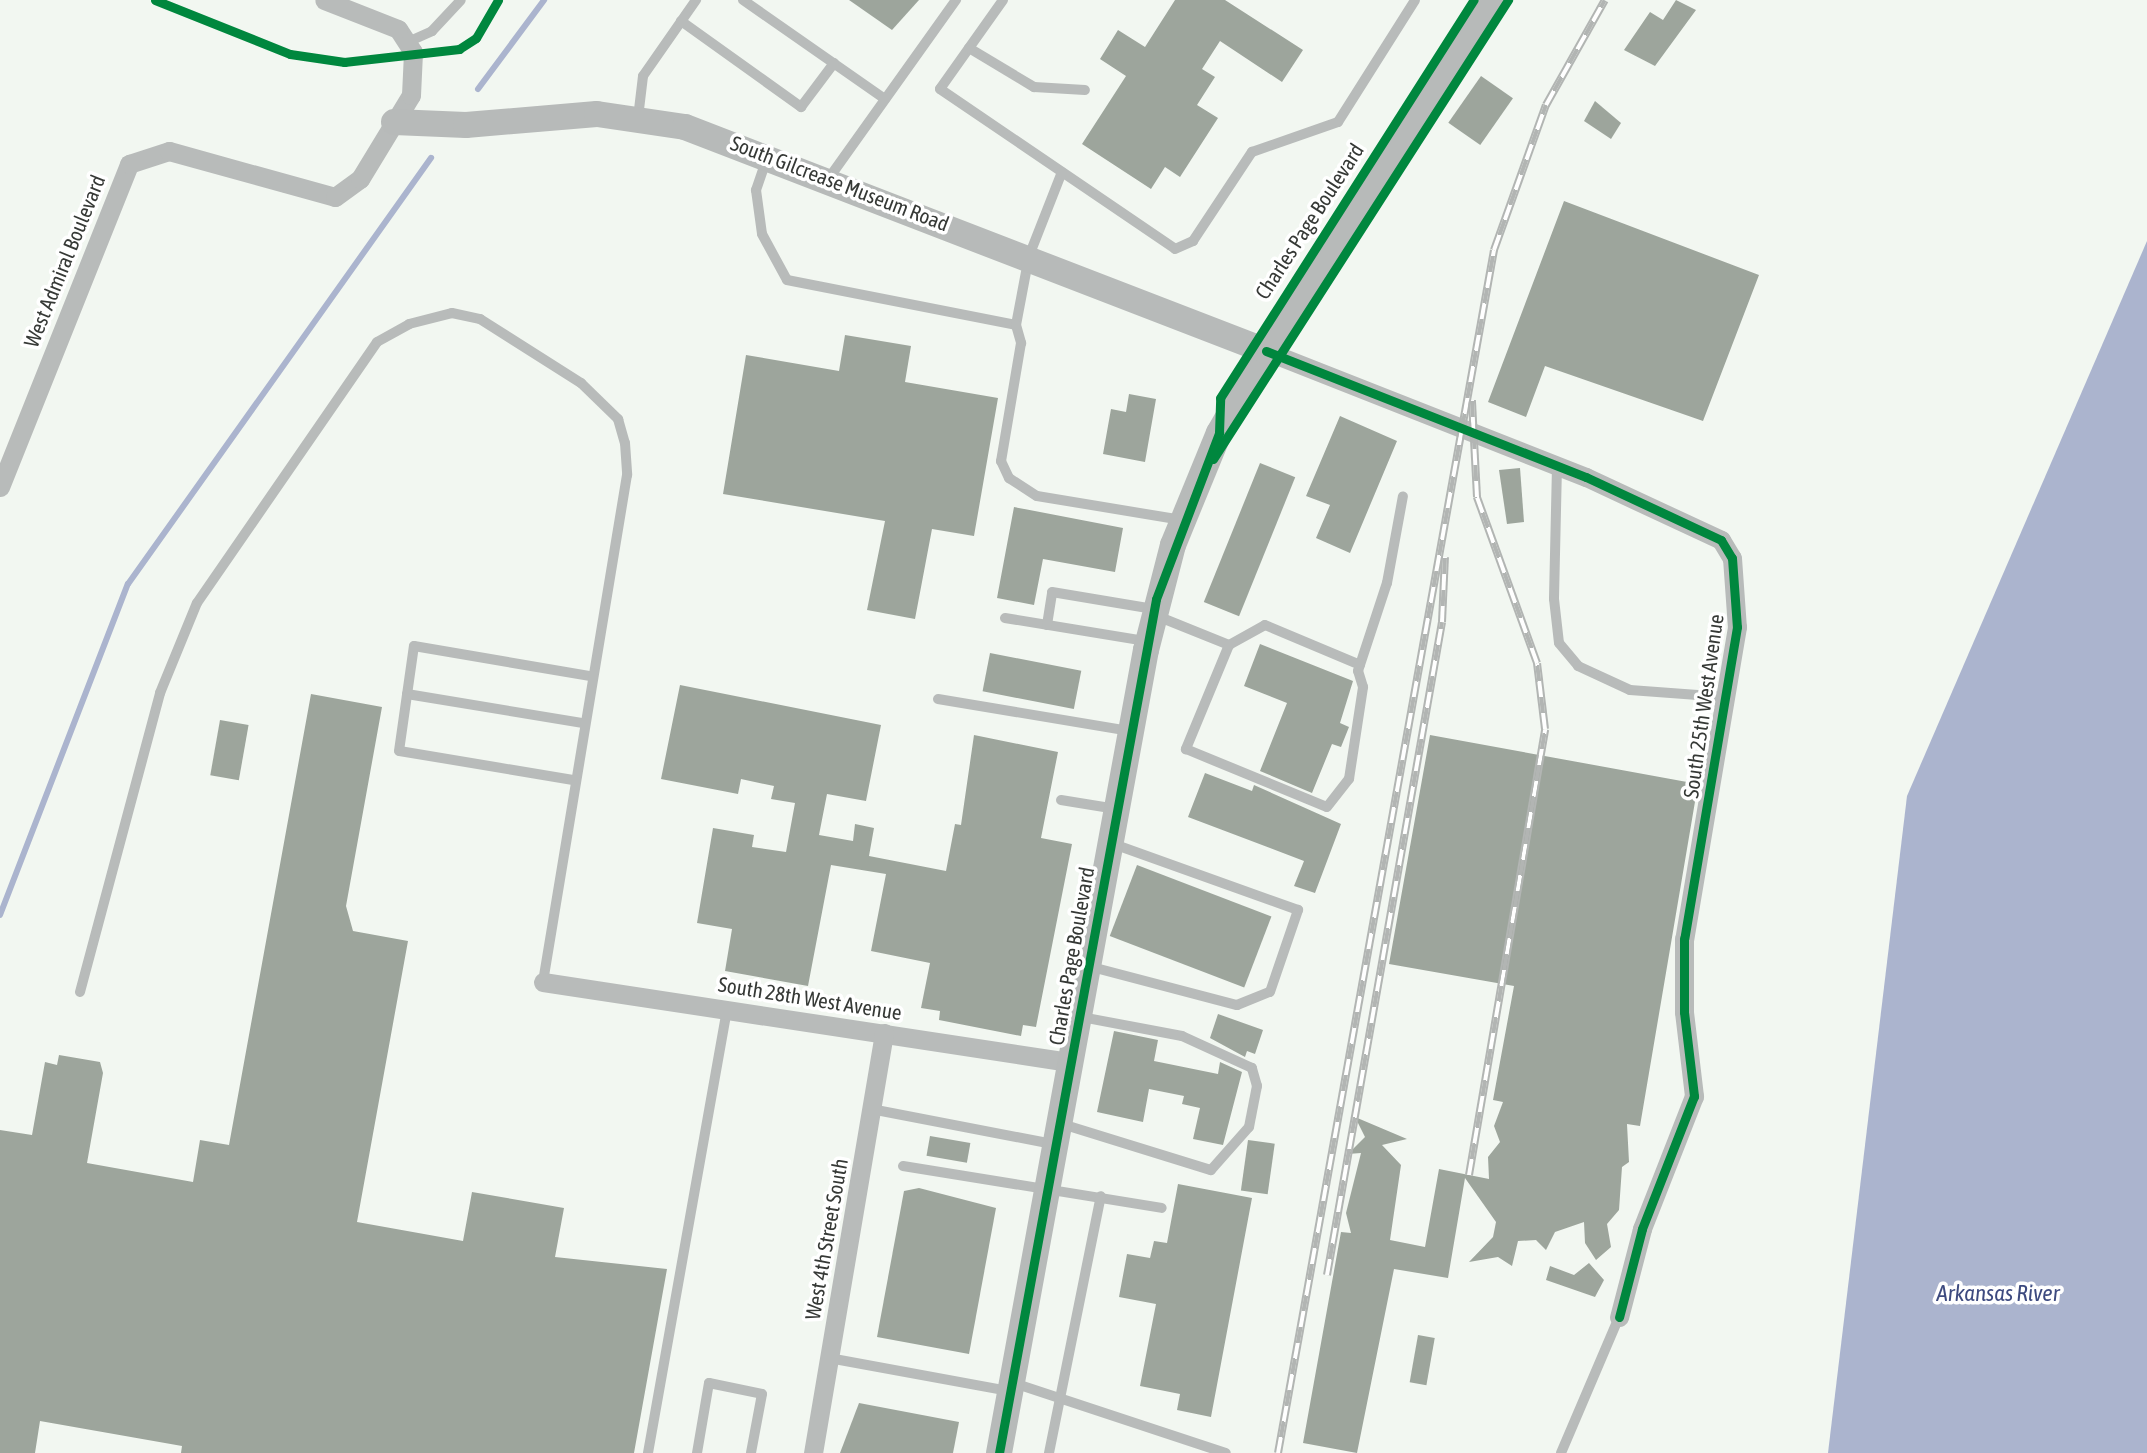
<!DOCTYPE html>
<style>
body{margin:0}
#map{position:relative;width:2147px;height:1453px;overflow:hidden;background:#f2f7f1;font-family:"Asap Condensed",sans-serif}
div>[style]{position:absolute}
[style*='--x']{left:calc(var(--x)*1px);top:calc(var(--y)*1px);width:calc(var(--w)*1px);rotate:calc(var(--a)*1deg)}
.water>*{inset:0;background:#abb4ce}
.stream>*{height:6px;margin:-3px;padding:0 3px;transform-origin:3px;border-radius:3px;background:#abb4ce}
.building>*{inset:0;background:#9da59c;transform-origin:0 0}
.lane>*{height:10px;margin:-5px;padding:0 5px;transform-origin:5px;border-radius:5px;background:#b8bbba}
.street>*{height:19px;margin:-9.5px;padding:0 9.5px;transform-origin:9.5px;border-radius:9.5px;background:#b8bbba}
.secondary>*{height:26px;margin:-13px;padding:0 13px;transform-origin:13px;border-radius:13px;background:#b7bab9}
.rail>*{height:8px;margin-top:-4px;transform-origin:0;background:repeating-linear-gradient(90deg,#fff 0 16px,#b2b5b3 0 32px);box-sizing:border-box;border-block:2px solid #b2b5b3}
.cycleway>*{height:9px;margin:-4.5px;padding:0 4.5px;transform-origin:4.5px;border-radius:4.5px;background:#00873e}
span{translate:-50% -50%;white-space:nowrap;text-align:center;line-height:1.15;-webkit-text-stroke:7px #fff;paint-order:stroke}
.street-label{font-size:21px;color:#363936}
.water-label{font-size:23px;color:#3d4a7f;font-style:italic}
</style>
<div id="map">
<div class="water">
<div style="clip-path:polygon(2147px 241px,2147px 1453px,1828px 1453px,1907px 796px)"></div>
</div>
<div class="stream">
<div style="--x:478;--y:89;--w:111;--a:-53.4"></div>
<div style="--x:0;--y:915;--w:355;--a:-68.9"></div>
<div style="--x:128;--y:584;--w:523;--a:-54.58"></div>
</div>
<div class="building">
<div style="clip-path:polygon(849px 0,919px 0,892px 30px)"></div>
<div style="clip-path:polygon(1175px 0,1225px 0,1303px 50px,1282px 82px,1220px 41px,1202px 69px,1215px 77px,1197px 105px,1218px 118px,1180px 177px,1165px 167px,1151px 189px,1082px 144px,1126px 76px,1100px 59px,1118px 30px,1145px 47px)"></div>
<div style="clip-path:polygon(1676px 0,1696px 10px,1655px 66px,1624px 50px,1650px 12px,1663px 20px)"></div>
<div style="left:1481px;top:76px;width:39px;height:57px;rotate:35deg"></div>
<div style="clip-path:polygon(1595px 101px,1621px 123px,1611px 139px,1584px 121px)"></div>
<div style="clip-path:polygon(1564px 201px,1759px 275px,1703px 421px,1545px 366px,1526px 417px,1488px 402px)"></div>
<div style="clip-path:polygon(845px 335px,911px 346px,905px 382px,998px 398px,974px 536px,932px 529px,915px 619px,867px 610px,885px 521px,723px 494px,746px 355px,839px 371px)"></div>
<div style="clip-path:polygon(1129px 394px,1156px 399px,1145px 462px,1103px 454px,1111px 409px,1126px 412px)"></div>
<div style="clip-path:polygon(1340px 416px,1397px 441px,1350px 553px,1316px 538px,1330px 505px,1306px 496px)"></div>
<div style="left:1260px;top:463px;width:38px;height:150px;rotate:22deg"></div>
<div style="clip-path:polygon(1520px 468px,1524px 522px,1507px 524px,1499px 470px)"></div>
<div style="clip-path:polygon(1014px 507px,1123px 528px,1115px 572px,1043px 559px,1034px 605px,997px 598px)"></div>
<div style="clip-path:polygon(1260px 644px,1353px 681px,1340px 723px,1349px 727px,1341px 747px,1332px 744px,1312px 793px,1260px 771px,1287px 703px,1244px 686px)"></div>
<div style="left:990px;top:653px;width:93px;height:39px;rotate:11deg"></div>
<div style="clip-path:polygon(680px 685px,881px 725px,866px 801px,827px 794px,819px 835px,853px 841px,855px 824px,874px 828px,869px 856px,946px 871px,955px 824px,961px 825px,974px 735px,1058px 752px,1041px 838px,1072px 844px,1036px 1027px,1023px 1025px,1021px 1036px,939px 1020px,940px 1011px,921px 1008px,930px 963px,871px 951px,886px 874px,831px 865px,808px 986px,725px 971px,732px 929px,697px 923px,713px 828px,754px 835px,752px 847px,786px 852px,795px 803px,771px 799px,774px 786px,741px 779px,738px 794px,661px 779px)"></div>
<div style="clip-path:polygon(311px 694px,382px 707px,346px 906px,353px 931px,408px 941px,357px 1222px,463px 1241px,472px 1192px,564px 1208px,555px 1257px,667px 1269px,634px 1453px,181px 1453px,182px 1446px,40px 1421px,35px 1453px,0 1453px,0 1130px,32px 1135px,45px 1062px,57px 1065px,59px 1055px,100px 1062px,103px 1073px,87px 1163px,193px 1182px,200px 1140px,229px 1145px)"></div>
<div style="left:220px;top:720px;width:29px;height:56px;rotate:10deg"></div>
<div style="clip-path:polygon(1430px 735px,1698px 784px,1640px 1126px,1627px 1124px,1629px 1162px,1622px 1167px,1619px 1210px,1607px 1224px,1611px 1247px,1596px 1260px,1585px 1243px,1584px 1222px,1555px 1232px,1546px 1250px,1536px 1240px,1518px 1241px,1512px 1266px,1498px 1257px,1469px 1262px,1493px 1237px,1496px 1222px,1465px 1178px,1448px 1278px,1394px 1269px,1357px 1453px,1303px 1443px,1341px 1232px,1351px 1233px,1346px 1213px,1361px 1153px,1348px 1154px,1365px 1137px,1355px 1117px,1407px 1139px,1382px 1145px,1401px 1165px,1390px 1240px,1425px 1247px,1439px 1169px,1489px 1179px,1488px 1157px,1500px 1142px,1494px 1126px,1503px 1102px,1493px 1100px,1514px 986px,1389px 964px)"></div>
<div style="clip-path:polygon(1205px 773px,1252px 791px,1254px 785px,1341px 824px,1315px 893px,1294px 886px,1304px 861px,1188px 817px)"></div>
<div style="left:1137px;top:865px;width:144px;height:76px;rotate:21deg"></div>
<div style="clip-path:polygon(1218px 1014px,1263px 1030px,1255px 1054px,1247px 1051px,1245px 1057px,1210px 1038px)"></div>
<div style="clip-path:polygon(1114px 1031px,1158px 1040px,1154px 1061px,1218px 1074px,1220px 1062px,1242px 1072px,1223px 1145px,1193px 1139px,1200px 1108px,1182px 1104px,1184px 1096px,1149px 1089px,1143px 1122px,1097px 1112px)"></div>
<div style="left:930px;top:1136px;width:41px;height:20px;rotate:10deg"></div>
<div style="left:1248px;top:1140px;width:27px;height:51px;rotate:8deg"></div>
<div style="clip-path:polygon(1178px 1184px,1252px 1198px,1211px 1417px,1177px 1410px,1180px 1394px,1140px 1386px,1156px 1304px,1119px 1297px,1127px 1254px,1150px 1258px,1154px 1241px,1167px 1243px)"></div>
<div style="clip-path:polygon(919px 1188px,996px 1208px,969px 1354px,877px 1337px,904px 1191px)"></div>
<div style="clip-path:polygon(1589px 1263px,1604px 1280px,1595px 1297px,1546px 1280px,1550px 1266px,1574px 1275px)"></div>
<div style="left:1418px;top:1335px;width:17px;height:48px;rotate:10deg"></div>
<div style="clip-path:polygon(859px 1403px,959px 1422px,953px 1453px,840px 1453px)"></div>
</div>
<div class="lane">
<div style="--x:743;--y:0;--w:173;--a:34.9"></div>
<div style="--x:1003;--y:0;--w:109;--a:125.3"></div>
<div style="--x:940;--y:89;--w:284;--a:34.2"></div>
<div style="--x:1175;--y:249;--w:20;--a:-24"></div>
<div style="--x:1193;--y:241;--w:107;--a:-56.5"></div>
<div style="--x:1252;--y:152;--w:91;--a:-19.2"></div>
<div style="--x:1338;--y:122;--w:144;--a:-57.7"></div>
<div style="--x:681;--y:21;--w:148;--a:35.6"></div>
<div style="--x:801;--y:107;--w:55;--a:-53.1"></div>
<div style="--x:410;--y:41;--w:24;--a:-24"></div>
<div style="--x:432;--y:31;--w:42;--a:-46.9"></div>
<div style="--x:969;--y:48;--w:76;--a:31"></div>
<div style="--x:1034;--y:87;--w:51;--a:3.4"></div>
<div style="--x:638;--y:118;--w:42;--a:-83.2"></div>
<div style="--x:643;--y:76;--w:93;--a:-55.1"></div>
<div style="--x:766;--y:161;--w:31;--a:109"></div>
<div style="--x:756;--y:190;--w:44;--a:82.2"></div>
<div style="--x:762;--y:234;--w:52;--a:61.5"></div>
<div style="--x:787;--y:280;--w:233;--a:11.1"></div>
<div style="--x:1016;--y:325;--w:70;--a:-79.3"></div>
<div style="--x:1029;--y:256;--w:90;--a:-68.6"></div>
<div style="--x:829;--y:178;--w:219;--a:-54.5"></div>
<div style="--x:1016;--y:325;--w:19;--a:74"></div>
<div style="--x:1021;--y:343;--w:120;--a:99.6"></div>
<div style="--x:1001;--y:461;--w:19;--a:65"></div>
<div style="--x:1009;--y:478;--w:33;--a:33"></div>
<div style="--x:1037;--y:496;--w:147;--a:9.4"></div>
<div style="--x:1557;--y:466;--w:133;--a:91.3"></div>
<div style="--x:1554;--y:599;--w:44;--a:83.5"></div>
<div style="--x:1559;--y:643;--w:30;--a:50"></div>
<div style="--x:1578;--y:666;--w:57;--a:24.8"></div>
<div style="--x:1630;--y:690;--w:95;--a:4.2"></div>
<div style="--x:1157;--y:616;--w:78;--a:21.9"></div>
<div style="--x:1229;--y:645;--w:113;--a:112.5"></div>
<div style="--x:1186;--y:749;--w:152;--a:22.4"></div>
<div style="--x:1327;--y:807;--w:36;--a:-52"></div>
<div style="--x:1349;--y:779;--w:93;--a:-81.3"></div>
<div style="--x:1363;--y:687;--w:17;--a:-107"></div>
<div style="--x:1358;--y:671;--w:93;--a:-71.8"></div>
<div style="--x:1387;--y:583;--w:88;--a:-79.6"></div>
<div style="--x:1005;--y:618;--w:143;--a:9.3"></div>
<div style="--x:1047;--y:625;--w:33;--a:-81"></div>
<div style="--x:1052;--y:592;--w:103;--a:9.5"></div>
<div style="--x:1229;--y:645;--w:41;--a:-29.1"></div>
<div style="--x:1265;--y:625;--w:103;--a:22.8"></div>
<div style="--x:407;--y:694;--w:177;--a:9.4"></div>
<div style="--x:938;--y:699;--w:195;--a:9.5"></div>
<div style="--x:573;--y:780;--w:176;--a:-170.5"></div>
<div style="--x:399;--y:751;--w:106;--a:-81.9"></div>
<div style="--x:414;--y:646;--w:179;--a:9.7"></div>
<div style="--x:1061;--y:800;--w:56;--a:9.3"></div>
<div style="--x:1088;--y:966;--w:154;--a:14.7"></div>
<div style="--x:1237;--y:1005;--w:35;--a:-22"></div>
<div style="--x:1270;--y:992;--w:87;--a:-71.1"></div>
<div style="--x:1298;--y:910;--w:199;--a:-160.3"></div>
<div style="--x:80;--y:992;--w:310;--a:-75"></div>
<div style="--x:160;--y:693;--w:97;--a:-67.7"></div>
<div style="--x:197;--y:603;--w:317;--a:-55.4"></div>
<div style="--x:377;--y:342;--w:37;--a:-29"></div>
<div style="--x:409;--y:324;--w:44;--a:-14.3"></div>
<div style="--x:452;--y:313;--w:29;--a:12"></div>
<div style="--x:480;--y:319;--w:120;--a:32.4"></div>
<div style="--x:581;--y:383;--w:52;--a:44.2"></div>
<div style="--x:618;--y:419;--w:25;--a:74"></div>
<div style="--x:625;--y:443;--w:32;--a:86"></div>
<div style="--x:627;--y:475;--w:514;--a:99.41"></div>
<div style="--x:871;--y:1109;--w:185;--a:10.9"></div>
<div style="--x:1062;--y:1124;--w:156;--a:17.2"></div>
<div style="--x:1211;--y:1170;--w:57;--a:-48.5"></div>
<div style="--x:1249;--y:1127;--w:42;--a:-79"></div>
<div style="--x:1257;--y:1086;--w:19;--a:-106"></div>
<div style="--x:1252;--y:1068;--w:77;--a:-155.4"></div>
<div style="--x:1182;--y:1036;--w:103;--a:-169.3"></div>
<div style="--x:903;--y:1166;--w:262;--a:9.2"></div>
<div style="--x:829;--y:1358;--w:182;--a:10.4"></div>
<div style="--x:1014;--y:1383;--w:223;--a:18.3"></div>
<div style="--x:648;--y:1453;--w:451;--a:-79.9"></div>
<div style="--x:697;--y:1453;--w:71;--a:-80.3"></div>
<div style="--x:709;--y:1383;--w:54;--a:11.7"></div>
<div style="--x:762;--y:1394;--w:60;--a:100.6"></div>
<div style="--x:1049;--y:1453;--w:262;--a:-78.6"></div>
<div style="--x:1561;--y:1453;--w:148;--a:-66.9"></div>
</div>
<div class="street">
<div style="--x:1266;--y:351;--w:344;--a:21.5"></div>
<div style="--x:1586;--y:477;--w:149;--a:25"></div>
<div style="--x:1721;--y:540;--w:21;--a:59"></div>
<div style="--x:1732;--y:558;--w:69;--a:85.9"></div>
<div style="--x:1737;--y:627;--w:316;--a:99.6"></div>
<div style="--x:1684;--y:939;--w:73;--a:90"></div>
<div style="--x:1684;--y:1012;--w:85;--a:83.2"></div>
<div style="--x:1694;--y:1096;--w:143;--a:111.4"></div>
<div style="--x:1642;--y:1229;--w:91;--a:104.6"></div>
<div style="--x:0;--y:487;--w:348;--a:-68.2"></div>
<div style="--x:129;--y:164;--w:42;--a:-18"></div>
<div style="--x:169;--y:151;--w:172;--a:15.5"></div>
<div style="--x:335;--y:197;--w:31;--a:-36"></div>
<div style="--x:360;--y:179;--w:98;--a:-58.7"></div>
<div style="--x:411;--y:95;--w:43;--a:-87.3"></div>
<div style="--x:413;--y:52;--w:27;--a:-123"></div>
<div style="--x:398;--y:29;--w:79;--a:-158.6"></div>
<div style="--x:543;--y:982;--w:532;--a:8.65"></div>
<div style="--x:813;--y:1453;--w:426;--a:-80.4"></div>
</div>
<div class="secondary">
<div style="--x:394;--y:122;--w:72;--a:2.4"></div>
<div style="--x:466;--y:125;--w:131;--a:-4.8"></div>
<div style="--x:597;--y:114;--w:89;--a:8.4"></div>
<div style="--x:685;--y:127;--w:623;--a:21.08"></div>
<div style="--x:999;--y:1453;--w:816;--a:-79.63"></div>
<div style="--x:1146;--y:650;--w:108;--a:-75.6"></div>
<div style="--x:1173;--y:545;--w:121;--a:-67.7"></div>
<div style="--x:1219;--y:433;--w:95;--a:-60.2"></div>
<div style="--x:1266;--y:351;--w:418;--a:-57.1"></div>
</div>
<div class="rail">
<div style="--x:1469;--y:1175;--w:452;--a:-80.3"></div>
<div style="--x:1545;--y:729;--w:66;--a:-96.9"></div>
<div style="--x:1537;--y:663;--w:177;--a:-109.9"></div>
<div style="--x:1477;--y:497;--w:97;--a:-93"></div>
<div style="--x:1327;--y:1275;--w:663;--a:-80.01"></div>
<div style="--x:1442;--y:622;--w:65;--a:-87.4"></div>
<div style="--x:1278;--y:1453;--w:1222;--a:-79.82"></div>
<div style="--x:1494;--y:250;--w:154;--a:-70.3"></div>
<div style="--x:1546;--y:105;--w:120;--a:-60.7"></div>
</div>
<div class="cycleway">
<div style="--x:155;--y:0;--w:145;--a:21.8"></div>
<div style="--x:290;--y:54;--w:55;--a:8.4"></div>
<div style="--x:344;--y:62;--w:116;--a:-6.4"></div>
<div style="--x:459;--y:49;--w:20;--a:-33"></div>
<div style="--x:476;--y:38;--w:44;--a:-59.9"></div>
<div style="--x:1266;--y:351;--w:344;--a:21.5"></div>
<div style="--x:1586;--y:477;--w:149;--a:25"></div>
<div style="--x:1721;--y:540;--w:21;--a:59"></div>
<div style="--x:1732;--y:558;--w:69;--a:85.9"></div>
<div style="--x:1737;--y:627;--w:316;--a:99.6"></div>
<div style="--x:1684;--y:939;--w:73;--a:90"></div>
<div style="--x:1684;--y:1012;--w:85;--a:83.2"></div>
<div style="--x:1694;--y:1096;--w:143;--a:111.4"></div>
<div style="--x:1642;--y:1229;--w:91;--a:104.6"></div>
<div style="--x:1213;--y:459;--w:546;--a:-57.27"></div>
<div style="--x:999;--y:1453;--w:868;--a:-79.58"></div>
<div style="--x:1156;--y:599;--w:178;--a:-69.2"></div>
<div style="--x:1219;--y:433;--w:35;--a:-88"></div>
<div style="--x:1220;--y:398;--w:472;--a:-57.5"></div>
</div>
<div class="street-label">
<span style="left:840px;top:183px;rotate:21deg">South Gilcrease Museum Road</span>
<span style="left:1309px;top:221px;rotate:-57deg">Charles Page Boulevard</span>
<span style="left:64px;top:261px;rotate:-68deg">West Admiral Boulevard</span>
<span style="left:1703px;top:706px;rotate:-82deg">South 25th West Avenue</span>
<span style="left:1071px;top:956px;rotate:-80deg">Charles Page Boulevard</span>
<span style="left:810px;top:998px;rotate:9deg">South 28th West Avenue</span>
<span style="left:826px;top:1239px;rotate:-80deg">West 4th Street South</span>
</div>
<div class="water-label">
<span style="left:1998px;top:1293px">Arkansas River</span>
</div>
</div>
